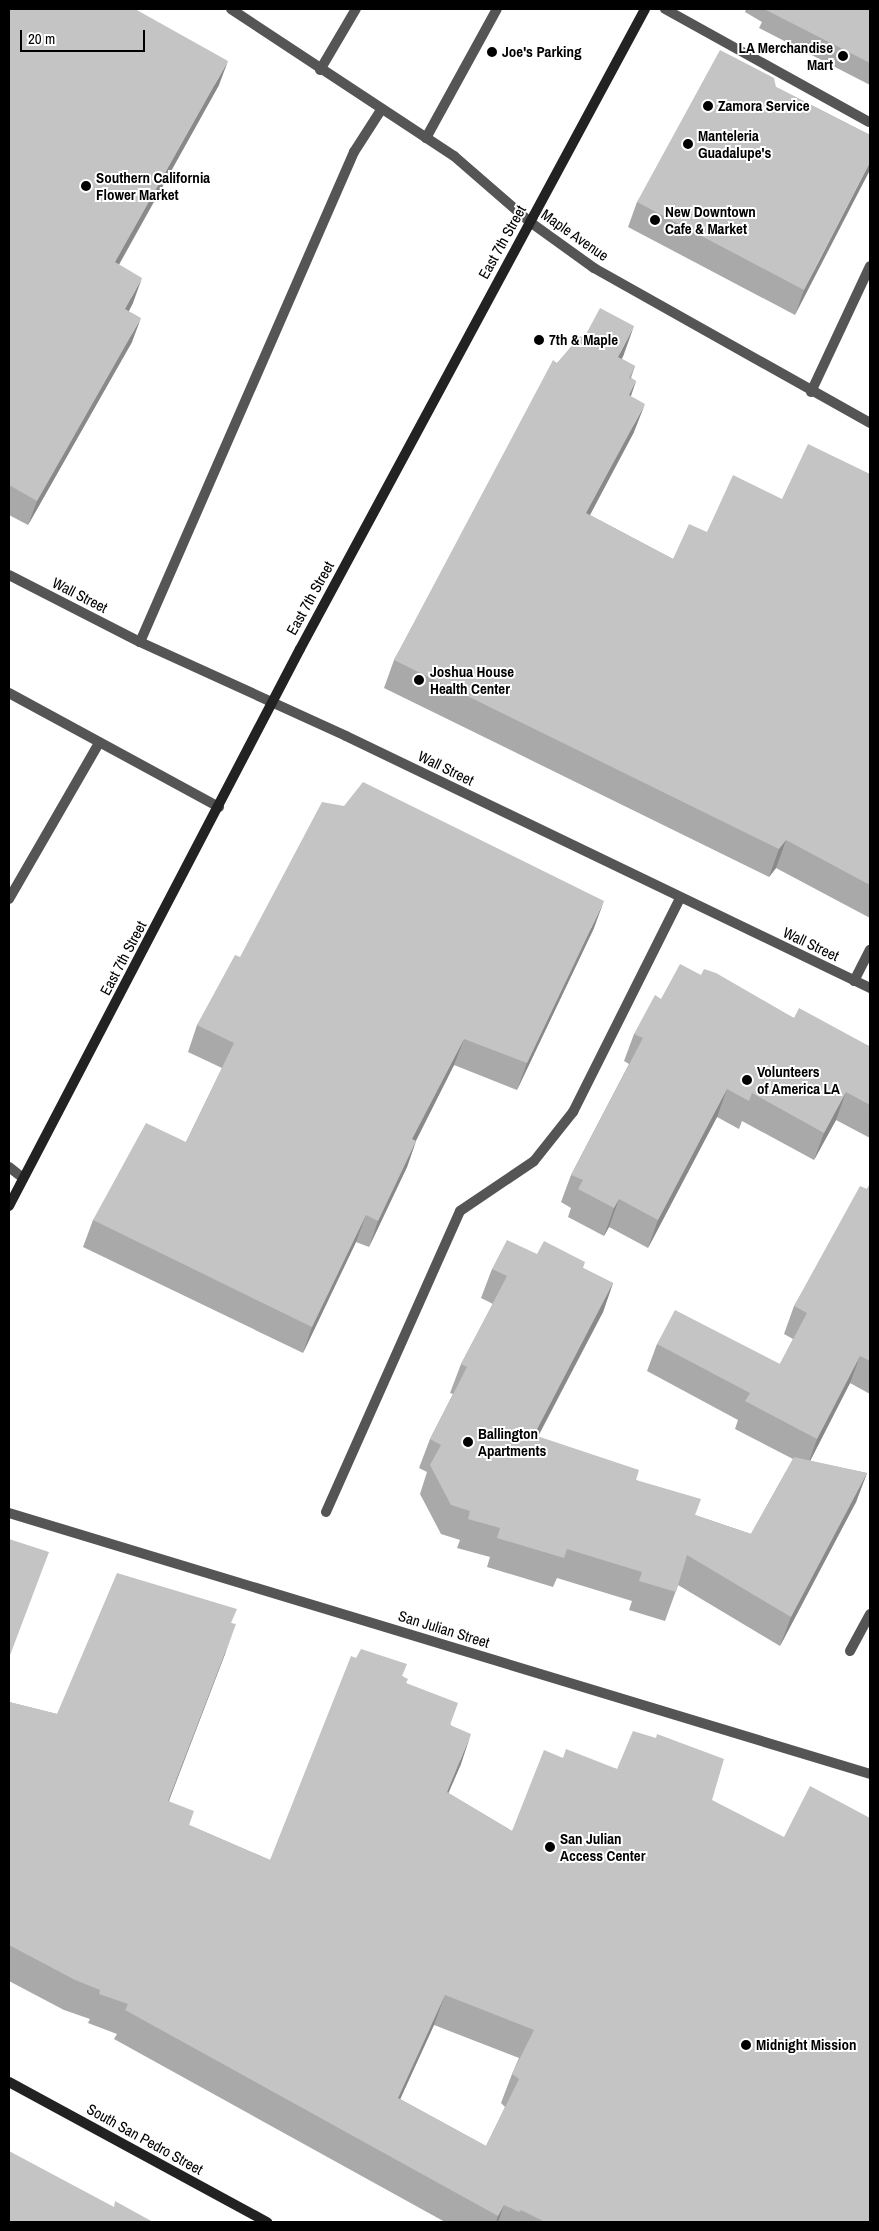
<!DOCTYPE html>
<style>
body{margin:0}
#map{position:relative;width:879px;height:2231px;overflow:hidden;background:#fff;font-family:"Archivo Narrow",sans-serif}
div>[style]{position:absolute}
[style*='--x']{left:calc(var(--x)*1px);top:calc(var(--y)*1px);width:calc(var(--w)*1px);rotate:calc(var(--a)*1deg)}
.service>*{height:10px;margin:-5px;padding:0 5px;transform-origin:5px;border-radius:5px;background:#555}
.minor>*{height:10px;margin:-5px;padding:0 5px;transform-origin:5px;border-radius:5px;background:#555}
.tertiary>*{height:10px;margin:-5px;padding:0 5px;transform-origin:5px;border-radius:5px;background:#555}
.secondary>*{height:10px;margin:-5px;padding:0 5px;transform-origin:5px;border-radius:5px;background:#222}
.wall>*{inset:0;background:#a9a9a9}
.shaded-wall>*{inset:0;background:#898989}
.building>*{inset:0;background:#c4c4c4}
.dots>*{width:14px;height:14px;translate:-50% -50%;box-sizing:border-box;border:2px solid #fff;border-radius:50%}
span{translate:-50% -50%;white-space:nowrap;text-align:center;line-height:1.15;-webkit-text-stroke:4px #fff;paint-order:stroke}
.poi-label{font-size:15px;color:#000;font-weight:700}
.right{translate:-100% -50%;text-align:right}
.left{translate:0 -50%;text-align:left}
.street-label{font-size:15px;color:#000}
.frame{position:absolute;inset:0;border:10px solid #000;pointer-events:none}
.scale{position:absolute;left:20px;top:30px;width:125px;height:22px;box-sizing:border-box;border:2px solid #000;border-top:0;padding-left:6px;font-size:15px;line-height:18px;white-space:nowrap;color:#000;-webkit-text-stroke:4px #fff;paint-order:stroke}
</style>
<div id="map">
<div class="service">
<div style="--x:665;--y:9;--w:233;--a:29"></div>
<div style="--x:320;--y:70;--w:71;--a:-59.5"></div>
<div style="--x:426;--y:138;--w:147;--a:-61.2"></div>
<div style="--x:811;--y:392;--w:139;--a:-64.9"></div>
<div style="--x:140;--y:642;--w:535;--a:-66.41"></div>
<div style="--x:354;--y:152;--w:50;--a:-57.3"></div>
<div style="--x:9;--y:693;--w:239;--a:28.5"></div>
<div style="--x:9;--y:899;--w:180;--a:-60"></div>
<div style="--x:854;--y:981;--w:35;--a:-63"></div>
<div style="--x:9;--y:1167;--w:18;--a:38"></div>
<div style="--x:326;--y:1512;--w:329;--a:-66"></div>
<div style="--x:460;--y:1211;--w:89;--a:-34"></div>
<div style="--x:534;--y:1161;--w:63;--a:-51.5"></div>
<div style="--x:573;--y:1112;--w:239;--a:-63.4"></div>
<div style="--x:850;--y:1651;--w:42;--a:-61.6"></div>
</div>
<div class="minor">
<div style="--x:9;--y:1513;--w:900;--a:16.86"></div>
</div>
<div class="tertiary">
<div style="--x:231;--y:9;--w:267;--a:33.4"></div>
<div style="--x:454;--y:156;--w:101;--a:41"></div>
<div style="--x:530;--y:222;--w:79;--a:35.7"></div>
<div style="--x:594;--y:268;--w:317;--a:29.3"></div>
<div style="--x:9;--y:575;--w:147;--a:27.1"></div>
<div style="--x:140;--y:642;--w:226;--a:24.5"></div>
<div style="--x:346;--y:736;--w:581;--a:25.68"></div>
</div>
<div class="secondary">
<div style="--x:9;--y:1206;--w:628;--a:-62.42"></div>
<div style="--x:300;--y:649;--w:727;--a:-61.67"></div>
<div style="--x:9;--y:2082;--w:294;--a:28.5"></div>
</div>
<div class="wall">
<div style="clip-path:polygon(9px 9px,219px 85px,119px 265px,133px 303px,129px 311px,132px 342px,28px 525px,9px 515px)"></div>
<div style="clip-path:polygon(746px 9px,870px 9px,870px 85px,759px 28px,762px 22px,745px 12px)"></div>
<div style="clip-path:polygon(776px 87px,870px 135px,795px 315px,628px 227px,637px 202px)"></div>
<div style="clip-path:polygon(584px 338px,624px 354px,622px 359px,635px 366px,631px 378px,636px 381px,631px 396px,634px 432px,590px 515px,673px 559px,707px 532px,782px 499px,870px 474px,870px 918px,776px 868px,769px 877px,384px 688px,394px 660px,557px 363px)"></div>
<div style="clip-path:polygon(594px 928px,517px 1090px,454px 1065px,416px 1141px,407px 1167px,369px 1247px,356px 1242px,303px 1353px,83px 1247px,93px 1220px,186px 1142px,222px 1068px,188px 1052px,197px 1025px,240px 957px)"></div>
<div style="clip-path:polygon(701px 975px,794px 1018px,869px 1046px,870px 1044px,870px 1138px,836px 1120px,814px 1160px,742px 1121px,739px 1129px,717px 1117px,648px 1248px,609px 1227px,604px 1236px,568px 1217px,571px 1208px,561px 1202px,571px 1175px,629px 1064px,624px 1061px,634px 1034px,661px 999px)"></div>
<div style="clip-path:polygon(870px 1184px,870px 1394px,850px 1383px,810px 1461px,867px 1473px,856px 1502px,780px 1646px,678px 1585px,665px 1621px,629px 1610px,632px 1601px,557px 1578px,553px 1587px,487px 1567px,490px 1557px,457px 1548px,460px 1540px,441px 1534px,420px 1494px,427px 1472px,419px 1468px,430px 1439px,453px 1394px,450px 1393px,461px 1364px,493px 1304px,481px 1298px,492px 1269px,537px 1254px,583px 1268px,613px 1283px,603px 1312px,538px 1437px,636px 1480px,695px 1515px,751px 1534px,793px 1459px,735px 1429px,738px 1420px,647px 1371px,657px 1344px,780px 1364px,793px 1339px,784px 1334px,794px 1306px)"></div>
<div style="clip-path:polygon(evenodd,232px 1623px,225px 1654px,169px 1801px,189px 1825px,270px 1860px,403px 1676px,406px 1683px,451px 1725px,461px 1764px,448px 1793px,512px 1831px,563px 1758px,617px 1769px,712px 1800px,870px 2222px,445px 2222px,114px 2039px,117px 2034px,88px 2023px,90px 2019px,64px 2010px,9px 1981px,9px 1702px,57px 1714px,232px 1623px,434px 2025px,519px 2058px,512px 2074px,501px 2103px,505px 2107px,486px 2146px,400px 2099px,434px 2025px)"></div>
</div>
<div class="shaded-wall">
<div style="clip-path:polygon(228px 61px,219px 85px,106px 287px,115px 262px)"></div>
<div style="clip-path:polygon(870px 162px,870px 170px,795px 315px,804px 290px)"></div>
<div style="clip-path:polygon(142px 278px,133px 303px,116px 334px,125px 309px)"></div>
<div style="clip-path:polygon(141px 318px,132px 342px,28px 525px,37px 501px)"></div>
<div style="clip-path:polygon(634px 326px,624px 354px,608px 385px,618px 357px)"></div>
<div style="clip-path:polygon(636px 381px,626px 409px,629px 395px)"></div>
<div style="clip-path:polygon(645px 404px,634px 432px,576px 541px,586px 513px)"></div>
<div style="clip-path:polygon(786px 840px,776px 868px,769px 877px,779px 849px)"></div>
<div style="clip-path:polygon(604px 901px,594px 928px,517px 1090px,527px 1063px)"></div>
<div style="clip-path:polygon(464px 1039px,454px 1065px,403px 1166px,412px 1139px)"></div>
<div style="clip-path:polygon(727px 1089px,717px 1117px,648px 1248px,658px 1220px)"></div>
<div style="clip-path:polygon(846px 1092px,836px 1120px,814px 1160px,824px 1133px)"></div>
<div style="clip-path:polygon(416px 1141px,407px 1167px,369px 1247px,378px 1221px)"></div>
<div style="clip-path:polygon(619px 1199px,609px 1227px,604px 1236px,614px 1208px)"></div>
<div style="clip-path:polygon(366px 1215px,356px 1242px,303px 1353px,312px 1327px)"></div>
<div style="clip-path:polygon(613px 1283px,603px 1312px,523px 1464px,534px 1435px)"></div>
<div style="clip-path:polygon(860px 1356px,850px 1383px,807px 1467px,817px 1439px)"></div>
<div style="clip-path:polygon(867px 1473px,856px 1502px,780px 1646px,791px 1617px)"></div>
<div style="clip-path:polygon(236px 1624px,225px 1654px,157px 1831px,168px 1801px)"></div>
<div style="clip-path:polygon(471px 1734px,461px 1764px,436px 1822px,447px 1792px)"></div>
<div style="clip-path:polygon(445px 1995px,434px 2025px,387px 2128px,398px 2098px)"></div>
<div style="clip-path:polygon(504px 2205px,498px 2222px,496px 2222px,498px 2216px)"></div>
</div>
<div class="building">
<div style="clip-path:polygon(9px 9px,135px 9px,228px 61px,115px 262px,142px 278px,125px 309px,141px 318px,37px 501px,9px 485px)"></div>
<div style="clip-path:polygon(767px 9px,870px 9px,870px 63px,766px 10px)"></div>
<div style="clip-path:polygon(720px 50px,774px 78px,776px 87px,870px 135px,870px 162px,804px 290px,637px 202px)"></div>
<div style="clip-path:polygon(600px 308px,634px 326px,618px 357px,635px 366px,629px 378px,636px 381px,629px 395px,645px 404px,586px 513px,673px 559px,689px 524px,707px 532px,733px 475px,782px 499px,808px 444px,870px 474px,870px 885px,786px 840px,779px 849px,394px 660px,553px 360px,557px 363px,580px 336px,584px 338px)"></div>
<div style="clip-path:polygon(363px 782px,604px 901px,527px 1063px,464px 1039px,412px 1139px,416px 1141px,378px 1221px,366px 1215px,312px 1327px,93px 1220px,146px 1123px,186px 1142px,234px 1043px,197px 1025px,235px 955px,240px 957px,322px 802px,344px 806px)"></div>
<div style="clip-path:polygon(680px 964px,701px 975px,704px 969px,716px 973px,794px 1018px,799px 1008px,869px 1046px,870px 1044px,870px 1105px,846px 1092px,824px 1133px,752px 1093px,749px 1101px,727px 1089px,658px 1220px,619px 1199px,614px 1208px,578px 1189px,583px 1180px,571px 1175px,643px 1038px,634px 1034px,655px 995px,661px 999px)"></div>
<div style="clip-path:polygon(870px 1184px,870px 1361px,860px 1356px,817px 1439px,745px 1401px,750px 1393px,657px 1344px,675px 1310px,780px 1364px,807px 1313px,794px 1306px,860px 1186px,867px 1189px)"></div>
<div style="clip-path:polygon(507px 1240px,537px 1254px,544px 1241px,585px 1262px,583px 1268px,613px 1283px,534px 1435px,639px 1470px,636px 1480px,701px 1499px,695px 1515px,751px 1534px,794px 1457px,867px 1473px,791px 1617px,687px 1555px,676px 1592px,639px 1581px,642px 1572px,567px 1549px,564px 1558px,497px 1538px,500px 1528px,468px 1519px,470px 1511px,451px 1505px,430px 1465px,441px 1445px,430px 1439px,467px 1367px,461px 1364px,507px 1276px,492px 1269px)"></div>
<div style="clip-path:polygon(9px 1539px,49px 1552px,9px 1658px)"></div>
<div style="clip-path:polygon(evenodd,117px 1573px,237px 1609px,231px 1623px,236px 1624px,168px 1801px,194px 1811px,189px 1825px,270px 1860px,351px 1656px,356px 1658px,361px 1649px,407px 1664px,402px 1676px,408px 1679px,406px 1683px,458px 1703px,450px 1725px,471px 1734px,447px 1792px,512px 1831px,544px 1750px,563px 1758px,566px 1749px,617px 1769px,633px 1731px,656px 1738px,657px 1734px,724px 1759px,712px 1800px,784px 1837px,810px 1786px,870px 1818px,870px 2222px,545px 2222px,521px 2210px,519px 2212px,504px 2205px,498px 2216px,125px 2010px,128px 2004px,99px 1994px,100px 1990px,75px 1980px,9px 1945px,9px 1702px,57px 1714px,117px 1573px,445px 1995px,534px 2030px,512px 2074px,519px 2079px,486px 2146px,398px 2098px,445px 1995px)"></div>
<div style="clip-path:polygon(9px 2151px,114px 2207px,115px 2201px,153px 2222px,9px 2222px)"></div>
</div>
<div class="dots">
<div style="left:492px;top:52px;background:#000"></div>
<div style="left:843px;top:56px;background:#000"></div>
<div style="left:708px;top:106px;background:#000"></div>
<div style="left:688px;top:144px;background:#000"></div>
<div style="left:86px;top:186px;background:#000"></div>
<div style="left:655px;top:220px;background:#000"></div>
<div style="left:539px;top:340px;background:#000"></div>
<div style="left:419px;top:680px;background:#000"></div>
<div style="left:747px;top:1080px;background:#000"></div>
<div style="left:468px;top:1442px;background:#000"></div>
<div style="left:550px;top:1847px;background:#000"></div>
<div style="left:746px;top:2045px;background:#000"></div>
</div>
<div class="poi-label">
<span class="right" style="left:833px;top:56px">LA Merchandise<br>Mart</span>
<span class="left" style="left:502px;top:52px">Joe's Parking</span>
<span class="left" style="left:718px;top:106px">Zamora Service</span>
<span class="left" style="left:698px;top:144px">Manteleria<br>Guadalupe's</span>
<span class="left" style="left:96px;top:186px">Southern California<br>Flower Market</span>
<span class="left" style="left:665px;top:220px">New Downtown<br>Cafe &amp; Market</span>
<span class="left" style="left:549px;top:340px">7th &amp; Maple</span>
<span class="left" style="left:430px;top:680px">Joshua House<br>Health Center</span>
<span class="left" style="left:757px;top:1080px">Volunteers<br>of America LA</span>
<span class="left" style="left:478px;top:1442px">Ballington<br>Apartments</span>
<span class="left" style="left:560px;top:1847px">San Julian<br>Access Center</span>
<span class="left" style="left:756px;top:2045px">Midnight Mission</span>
</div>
<div class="street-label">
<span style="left:575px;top:235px;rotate:35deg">Maple Avenue</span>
<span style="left:502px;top:242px;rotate:-61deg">East 7th Street</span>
<span style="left:80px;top:595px;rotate:27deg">Wall Street</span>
<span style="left:310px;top:598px;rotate:-61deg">East 7th Street</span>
<span style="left:446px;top:768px;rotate:26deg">Wall Street</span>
<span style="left:811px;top:944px;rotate:25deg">Wall Street</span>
<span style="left:123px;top:958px;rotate:-62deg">East 7th Street</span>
<span style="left:444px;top:1629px;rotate:17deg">San Julian Street</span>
<span style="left:145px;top:2139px;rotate:29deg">South San Pedro Street</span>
</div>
<div class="frame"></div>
<div class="scale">20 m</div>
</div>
